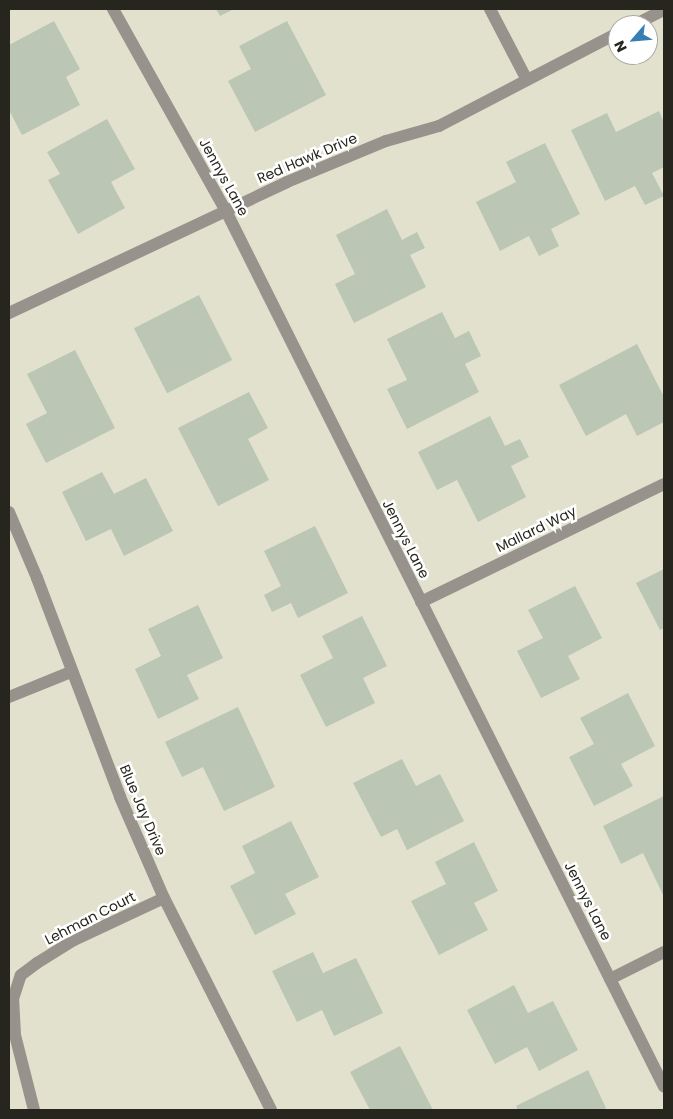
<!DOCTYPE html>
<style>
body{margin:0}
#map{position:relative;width:673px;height:1119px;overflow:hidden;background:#e2e1ce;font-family:Poppins,sans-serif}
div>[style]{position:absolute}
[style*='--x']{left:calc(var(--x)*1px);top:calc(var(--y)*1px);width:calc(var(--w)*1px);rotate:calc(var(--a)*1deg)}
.building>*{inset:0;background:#bbc6b5;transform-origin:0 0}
.minor>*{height:12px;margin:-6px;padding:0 6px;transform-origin:6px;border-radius:6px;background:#97928b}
span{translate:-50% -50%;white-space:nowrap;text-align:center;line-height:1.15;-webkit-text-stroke:5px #fff;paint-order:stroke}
.street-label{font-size:14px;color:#26261e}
.frame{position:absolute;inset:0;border:10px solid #26261e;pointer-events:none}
.north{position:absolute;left:608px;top:15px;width:50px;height:50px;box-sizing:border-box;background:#fff;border:1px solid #a8a8a5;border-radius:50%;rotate:243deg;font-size:14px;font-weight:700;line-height:20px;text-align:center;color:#26261e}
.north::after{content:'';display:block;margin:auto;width:18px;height:22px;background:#377eb3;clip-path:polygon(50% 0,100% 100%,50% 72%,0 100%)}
</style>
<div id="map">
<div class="building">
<div style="clip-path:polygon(216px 9px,234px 9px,220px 16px)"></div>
<div style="clip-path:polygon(54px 21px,80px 69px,66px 77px,80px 105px,22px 135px,9px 110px,9px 45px)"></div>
<div style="clip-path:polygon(287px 21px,326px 95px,255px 132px,228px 81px,251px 69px,239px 46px)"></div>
<div style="clip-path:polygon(659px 111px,664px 123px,664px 167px,652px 173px,664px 196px,645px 205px,635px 186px,605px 201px,571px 130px,607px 113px,616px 132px)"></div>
<div style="clip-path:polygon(107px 119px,135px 169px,111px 182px,125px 208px,78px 234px,48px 180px,60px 174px,47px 152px)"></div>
<div style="clip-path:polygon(545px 143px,580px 214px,551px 229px,559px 246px,539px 256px,529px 236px,500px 251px,476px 202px,516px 182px,506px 162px)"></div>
<div style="clip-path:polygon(387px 209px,402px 240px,417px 232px,425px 248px,410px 255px,426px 287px,354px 323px,335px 284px,355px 274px,336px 235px)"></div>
<div style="left:199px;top:295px;width:73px;height:73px;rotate:63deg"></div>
<div style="clip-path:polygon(442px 312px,455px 338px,469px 331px,481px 356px,465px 364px,479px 392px,407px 429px,387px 389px,407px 380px,387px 339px)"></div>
<div style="clip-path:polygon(637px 344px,664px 397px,664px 422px,637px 436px,626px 414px,586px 436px,559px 385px)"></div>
<div style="clip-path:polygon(75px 350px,115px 428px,46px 463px,26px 424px,47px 413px,27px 374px)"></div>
<div style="clip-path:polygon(249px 392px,268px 428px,248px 439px,269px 480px,218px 506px,178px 428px)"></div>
<div style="clip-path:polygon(490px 416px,505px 446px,520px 439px,529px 457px,511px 466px,526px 497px,478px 522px,457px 480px,437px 490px,418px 452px)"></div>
<div style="clip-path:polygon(102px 472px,114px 494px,146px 478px,173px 531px,124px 556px,111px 529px,86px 541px,62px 492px)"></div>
<div style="clip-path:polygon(315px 526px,348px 593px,298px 618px,291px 603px,272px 612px,264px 595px,281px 586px,264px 551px)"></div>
<div style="clip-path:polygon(664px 569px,664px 628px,660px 630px,636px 583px)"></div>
<div style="clip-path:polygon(575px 586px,602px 638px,568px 656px,580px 679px,541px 698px,517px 651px,543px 638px,528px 610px)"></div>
<div style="clip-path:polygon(198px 605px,223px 658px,187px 675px,199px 699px,158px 719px,135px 669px,161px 656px,148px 629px)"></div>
<div style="clip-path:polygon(362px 616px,387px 666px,363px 678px,375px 703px,326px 727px,300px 675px,333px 658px,322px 636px)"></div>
<div style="clip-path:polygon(628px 693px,655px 746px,621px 764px,633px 786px,594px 806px,569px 757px,594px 744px,580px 718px)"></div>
<div style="clip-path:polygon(238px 707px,275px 787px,224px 811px,203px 767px,182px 777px,165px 742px)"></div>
<div style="clip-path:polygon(402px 759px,416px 786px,440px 774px,464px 821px,407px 850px,397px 829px,381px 837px,353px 783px)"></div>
<div style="clip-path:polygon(664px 796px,664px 897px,643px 853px,621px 864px,603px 826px)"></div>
<div style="clip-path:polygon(291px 821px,319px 877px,285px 894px,296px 914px,255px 935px,230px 886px,255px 873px,242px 846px)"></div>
<div style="clip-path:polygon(474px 842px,498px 891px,474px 903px,488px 930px,439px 955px,411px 901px,446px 884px,435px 862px)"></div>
<div style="clip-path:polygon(313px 952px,323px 973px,356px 958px,383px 1013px,334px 1036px,322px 1010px,297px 1022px,272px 971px)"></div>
<div style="clip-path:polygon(514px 985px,528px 1013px,553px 1001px,578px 1050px,539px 1071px,527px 1047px,495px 1064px,467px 1010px)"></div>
<div style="clip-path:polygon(400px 1046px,433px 1110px,370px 1110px,350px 1072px)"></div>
<div style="clip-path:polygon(588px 1070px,606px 1108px,603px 1110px,518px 1110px,516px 1106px)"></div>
</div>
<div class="minor">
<div style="--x:113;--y:9;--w:231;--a:60.8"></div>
<div style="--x:226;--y:211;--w:979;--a:63.43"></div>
<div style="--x:490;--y:9;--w:80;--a:62.5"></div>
<div style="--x:634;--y:25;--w:34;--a:-27"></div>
<div style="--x:9;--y:313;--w:307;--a:-25.2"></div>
<div style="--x:287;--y:182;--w:107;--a:-22.5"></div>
<div style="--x:386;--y:141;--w:55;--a:-15.8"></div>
<div style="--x:439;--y:126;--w:202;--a:-27.5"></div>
<div style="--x:9;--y:512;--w:72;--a:67"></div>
<div style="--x:37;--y:578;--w:234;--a:69.2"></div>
<div style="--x:120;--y:797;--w:110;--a:66.5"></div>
<div style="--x:164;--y:898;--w:237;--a:63.2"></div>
<div style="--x:421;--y:602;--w:270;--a:-25.9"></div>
<div style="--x:9;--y:697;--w:67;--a:-22"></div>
<div style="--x:610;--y:979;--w:60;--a:-26.6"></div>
<div style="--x:34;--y:1110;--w:77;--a:-104.2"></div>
<div style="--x:15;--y:1035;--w:36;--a:-93"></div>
<div style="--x:13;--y:999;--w:25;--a:-72"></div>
<div style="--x:21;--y:975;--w:20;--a:-37"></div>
<div style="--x:37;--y:963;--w:44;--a:-31.9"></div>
<div style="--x:74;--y:940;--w:99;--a:-25"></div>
</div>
<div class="street-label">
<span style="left:307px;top:158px;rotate:-23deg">Red Hawk Drive</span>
<span style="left:224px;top:177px;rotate:61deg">Jennys Lane</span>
<span style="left:536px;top:529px;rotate:-26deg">Mallard Way</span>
<span style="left:406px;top:539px;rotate:63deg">Jennys Lane</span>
<span style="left:143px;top:810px;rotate:67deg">Blue Jay Drive</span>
<span style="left:588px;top:901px;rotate:63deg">Jennys Lane</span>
<span style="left:90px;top:918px;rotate:-27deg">Lehman Court</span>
</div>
<div class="frame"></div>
<div class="north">N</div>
</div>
